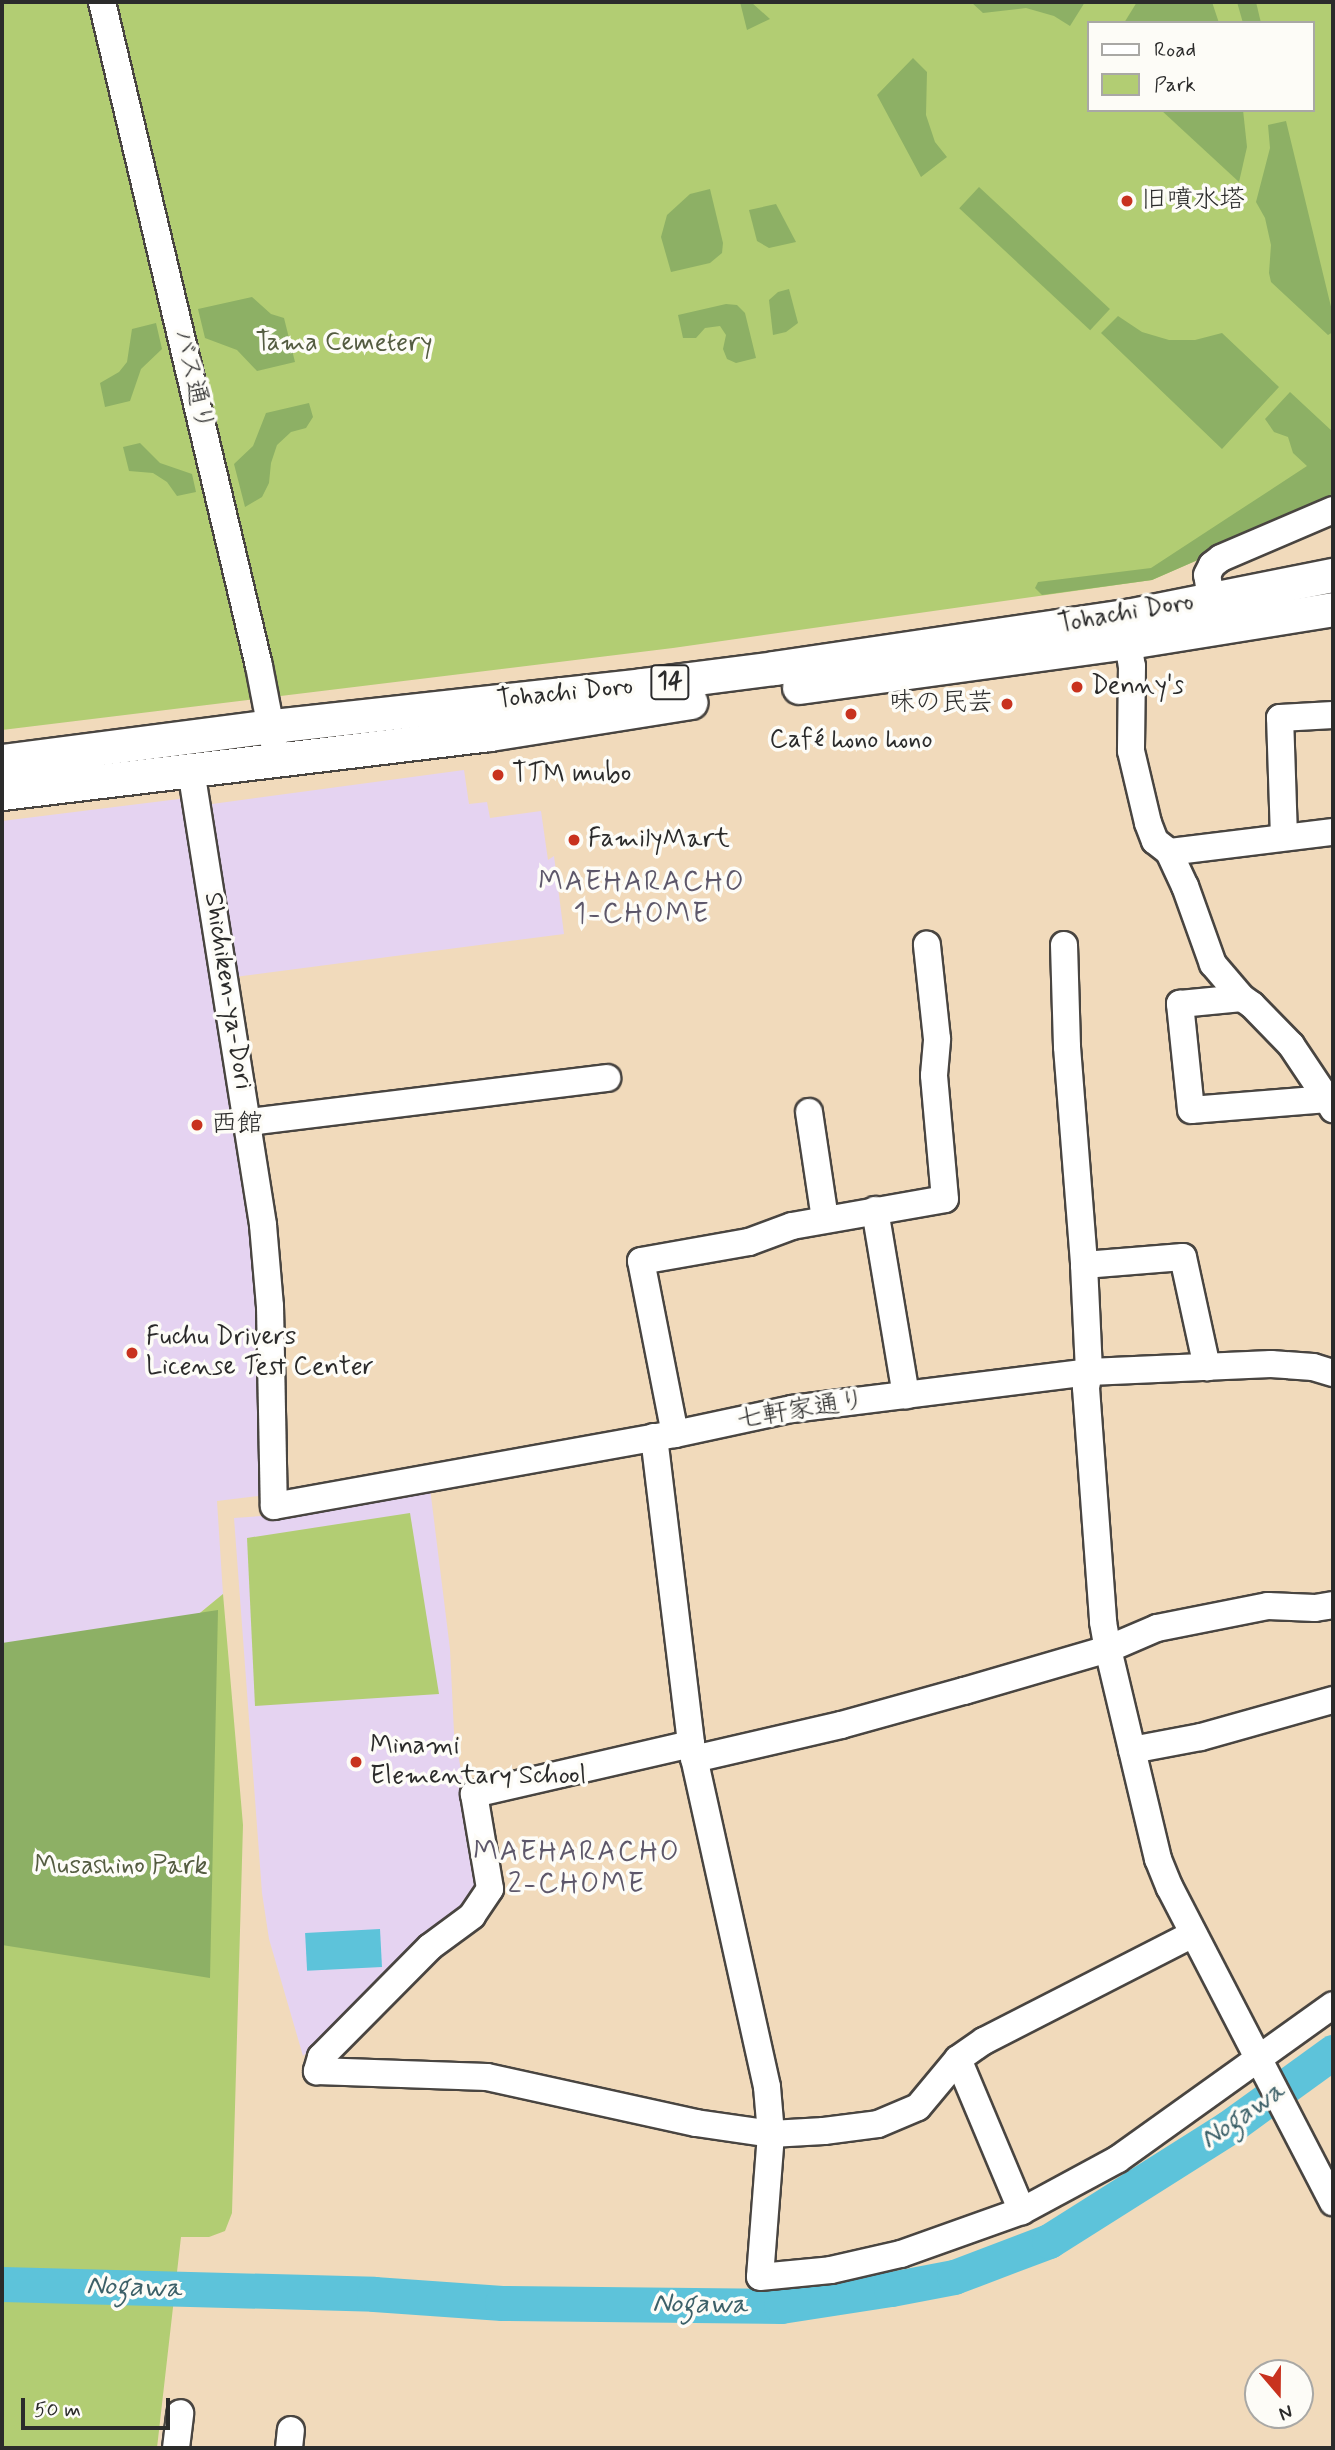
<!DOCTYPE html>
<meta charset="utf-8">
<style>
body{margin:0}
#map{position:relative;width:1335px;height:2450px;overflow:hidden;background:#f1dabb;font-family:Mynerve,"Klee One",sans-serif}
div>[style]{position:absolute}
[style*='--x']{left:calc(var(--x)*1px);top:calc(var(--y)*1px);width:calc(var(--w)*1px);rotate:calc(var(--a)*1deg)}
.built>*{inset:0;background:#e5d3f1}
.green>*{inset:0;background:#b2cd73}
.forest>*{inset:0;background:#8db065;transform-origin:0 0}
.water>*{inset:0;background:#5dc3da;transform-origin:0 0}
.river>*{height:35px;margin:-17.5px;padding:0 17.5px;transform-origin:17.5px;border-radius:17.5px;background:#5dc3da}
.roads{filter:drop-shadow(2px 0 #494541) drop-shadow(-2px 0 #494541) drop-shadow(0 2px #494541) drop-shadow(0 -2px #494541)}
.minor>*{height:26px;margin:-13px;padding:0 13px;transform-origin:13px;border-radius:13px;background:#fff}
.major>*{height:33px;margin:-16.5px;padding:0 16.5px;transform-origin:16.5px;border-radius:16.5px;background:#fff}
.dots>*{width:19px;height:19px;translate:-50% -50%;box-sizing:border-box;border:4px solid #fdfcf7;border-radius:50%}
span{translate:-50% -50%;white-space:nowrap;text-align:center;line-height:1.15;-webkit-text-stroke:7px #fdfcf7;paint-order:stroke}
.shield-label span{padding:2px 5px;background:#fdfcf7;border:2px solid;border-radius:5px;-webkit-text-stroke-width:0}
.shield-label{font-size:24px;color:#2b2b2b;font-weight:700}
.poi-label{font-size:26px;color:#2b2b2b}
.left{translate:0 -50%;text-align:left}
.right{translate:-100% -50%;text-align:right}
.park-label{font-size:26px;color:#545c41}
.street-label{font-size:26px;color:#2b2b2b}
.neighbourhood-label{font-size:28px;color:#5d576a;letter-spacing:2px}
.water-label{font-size:28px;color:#3c6068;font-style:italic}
.frame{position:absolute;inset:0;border:4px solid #2b2b2b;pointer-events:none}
.legend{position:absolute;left:1087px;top:21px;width:228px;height:91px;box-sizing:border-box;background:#fdfcf7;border:2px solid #a9a8a5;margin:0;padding:9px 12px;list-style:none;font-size:21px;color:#2b2b2b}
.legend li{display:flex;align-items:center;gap:14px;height:35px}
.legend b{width:35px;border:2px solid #a9a8a5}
.north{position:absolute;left:1244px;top:2359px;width:70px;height:70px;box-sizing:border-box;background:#fdfcf7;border:2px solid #a9a8a5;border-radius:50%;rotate:160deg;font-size:19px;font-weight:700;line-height:28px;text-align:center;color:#2b2b2b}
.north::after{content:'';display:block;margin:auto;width:24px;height:32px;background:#c8321e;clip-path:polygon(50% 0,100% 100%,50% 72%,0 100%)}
.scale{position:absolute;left:21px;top:2398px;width:149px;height:32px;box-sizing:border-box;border:4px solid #2b2b2b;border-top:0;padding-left:9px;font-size:21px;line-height:24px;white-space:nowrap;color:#2b2b2b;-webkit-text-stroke:5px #fdfcf7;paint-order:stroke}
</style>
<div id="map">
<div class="built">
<div style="clip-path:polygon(464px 770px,469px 804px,487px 802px,490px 818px,541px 811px,548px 860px,554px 856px,564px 934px,235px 977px,212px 804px)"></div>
<div style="clip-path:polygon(187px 798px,256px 1229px,267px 1492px,259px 1496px,217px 1501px,223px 1594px,161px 1645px,2px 1663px,2px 821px)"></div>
<div style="clip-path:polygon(430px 1488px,450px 1649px,454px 1733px,484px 1890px,303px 2056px,269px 1939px,262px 1893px,234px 1518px,275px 1515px)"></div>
</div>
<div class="green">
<div style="clip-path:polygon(evenodd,2px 2px,1333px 2px,1333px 501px,1152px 580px,673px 648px,2px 730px,2px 2px,1088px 23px,1312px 23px,1312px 110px,1088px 110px,1088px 23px)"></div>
<div style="clip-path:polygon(410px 1513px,439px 1694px,255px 1706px,247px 1538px)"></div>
<div style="clip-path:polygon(223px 1594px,243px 1825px,232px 2213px,225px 2231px,209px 2237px,181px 2237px,157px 2448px,2px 2448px,2px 1663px,161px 1645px)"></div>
</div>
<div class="forest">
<div style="clip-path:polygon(740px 2px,751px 2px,770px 19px,747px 30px)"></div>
<div style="clip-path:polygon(971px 2px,1085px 2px,1070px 26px,1054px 16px,1026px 8px,983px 13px)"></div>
<div style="clip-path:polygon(1137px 2px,1212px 2px,1219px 23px,1124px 23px)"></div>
<div style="clip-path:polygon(1237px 2px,1256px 2px,1261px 23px,1243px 23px)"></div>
<div style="clip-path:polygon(913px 58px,927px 72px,926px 115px,935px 142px,947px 157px,921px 177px,877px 95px)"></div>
<div style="clip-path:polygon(1161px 110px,1243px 110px,1247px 147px,1239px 182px)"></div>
<div style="clip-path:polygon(1286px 121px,1333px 315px,1333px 332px,1328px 335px,1271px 282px,1269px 273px,1271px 245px,1265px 218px,1256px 202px,1270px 148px,1268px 125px)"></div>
<div style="left:979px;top:187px;width:179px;height:29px;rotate:43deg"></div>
<div style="clip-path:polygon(710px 189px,723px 243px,722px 253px,710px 263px,671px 272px,661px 237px,667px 215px,690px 194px)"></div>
<div style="clip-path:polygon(776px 204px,796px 242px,769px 248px,757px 241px,749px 210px)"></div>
<div style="clip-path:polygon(789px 289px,798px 323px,786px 332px,773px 335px,769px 300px,778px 292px)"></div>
<div style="clip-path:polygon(252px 297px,271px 314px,284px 318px,295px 362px,257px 371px,237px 350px,205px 338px,198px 309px)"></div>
<div style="clip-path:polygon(726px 304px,737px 305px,745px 313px,756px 358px,736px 363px,727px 359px,723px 349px,726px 335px,720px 326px,705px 328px,696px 338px,683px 338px,678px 315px)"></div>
<div style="clip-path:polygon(1118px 316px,1142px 332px,1169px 340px,1195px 340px,1222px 333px,1279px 387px,1222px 449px,1101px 333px)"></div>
<div style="clip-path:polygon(156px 323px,162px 349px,141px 369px,130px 401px,105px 407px,100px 383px,119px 372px,127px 362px,132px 329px)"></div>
<div style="clip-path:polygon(1290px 392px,1333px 432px,1333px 501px,1152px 580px,1042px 595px,1035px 588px,1038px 582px,1151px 568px,1307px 466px,1293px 453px,1288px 437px,1274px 432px,1265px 419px)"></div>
<div style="clip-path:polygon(309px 403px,313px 417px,306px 428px,291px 432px,277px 445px,271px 463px,269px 483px,262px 497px,245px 507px,234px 464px,253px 446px,266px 413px)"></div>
<div style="clip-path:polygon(140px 443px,160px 463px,192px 474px,196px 492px,177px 496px,167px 482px,153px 473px,129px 471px,123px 447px)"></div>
<div style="clip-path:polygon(218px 1610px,210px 1978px,2px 1945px,2px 1643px)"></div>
</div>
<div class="water">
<div style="left:380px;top:1929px;width:38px;height:75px;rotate:87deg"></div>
</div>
<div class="river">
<div style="--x:2;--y:2284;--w:372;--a:1.5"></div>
<div style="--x:374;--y:2294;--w:128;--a:4"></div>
<div style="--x:502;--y:2303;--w:279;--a:0.6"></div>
<div style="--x:781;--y:2306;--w:111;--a:-8.8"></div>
<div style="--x:891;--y:2289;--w:64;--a:-10.8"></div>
<div style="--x:954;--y:2277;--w:102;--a:-20.8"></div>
<div style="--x:1049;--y:2241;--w:212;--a:-32.3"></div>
<div style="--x:1228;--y:2128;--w:130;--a:-35.9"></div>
</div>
<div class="roads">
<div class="minor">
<div style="--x:102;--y:2;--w:682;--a:76.7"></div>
<div style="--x:259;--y:666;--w:79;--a:79.1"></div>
<div style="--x:1211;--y:599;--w:24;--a:-99"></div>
<div style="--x:1207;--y:575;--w:11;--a:-63"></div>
<div style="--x:1212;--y:565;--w:11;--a:-38"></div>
<div style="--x:1221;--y:558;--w:122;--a:-23.2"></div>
<div style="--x:1128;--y:642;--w:24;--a:81"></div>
<div style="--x:1132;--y:666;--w:85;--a:90.7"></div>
<div style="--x:1131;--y:751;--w:74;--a:76.7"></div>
<div style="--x:1148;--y:823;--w:19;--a:69"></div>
<div style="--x:1155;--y:841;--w:18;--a:38"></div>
<div style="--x:1169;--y:852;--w:38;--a:65"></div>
<div style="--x:1185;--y:886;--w:83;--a:70.3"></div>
<div style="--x:1213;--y:964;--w:45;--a:49.5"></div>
<div style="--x:191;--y:770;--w:461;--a:81"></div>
<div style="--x:263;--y:1225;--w:81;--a:85.1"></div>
<div style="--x:270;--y:1306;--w:200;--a:88.9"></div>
<div style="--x:274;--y:1506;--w:407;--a:-10.2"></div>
<div style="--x:675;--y:1434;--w:120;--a:-12.1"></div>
<div style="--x:792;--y:1409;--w:299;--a:-7.1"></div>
<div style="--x:1089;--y:1372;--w:182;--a:-2.5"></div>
<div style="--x:1271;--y:1364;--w:42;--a:4.1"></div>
<div style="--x:1313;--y:1367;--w:21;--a:17"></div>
<div style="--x:1284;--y:837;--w:119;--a:-91.9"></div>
<div style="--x:1280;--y:718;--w:53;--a:-3.2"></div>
<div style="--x:1169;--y:852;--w:165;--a:-7"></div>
<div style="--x:1064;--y:945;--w:102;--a:88.3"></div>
<div style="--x:1067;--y:1047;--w:219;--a:85.5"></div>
<div style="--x:1084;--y:1265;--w:107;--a:87.3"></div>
<div style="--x:1089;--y:1372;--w:16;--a:101"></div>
<div style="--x:1086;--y:1388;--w:235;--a:85.8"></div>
<div style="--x:1103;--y:1622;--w:27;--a:80"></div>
<div style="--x:1108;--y:1649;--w:216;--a:76.6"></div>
<div style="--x:1158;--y:1859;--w:31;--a:68"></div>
<div style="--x:1170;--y:1888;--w:354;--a:62.6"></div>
<div style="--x:1327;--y:1099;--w:136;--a:175.4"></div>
<div style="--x:1191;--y:1110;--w:107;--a:-95.9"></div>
<div style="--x:1180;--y:1004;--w:62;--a:-5.5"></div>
<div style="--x:1242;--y:998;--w:12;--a:35"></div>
<div style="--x:1252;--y:1005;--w:56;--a:45.7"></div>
<div style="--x:1291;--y:1045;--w:65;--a:56.3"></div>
<div style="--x:1327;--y:1099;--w:12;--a:59"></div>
<div style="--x:809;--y:1112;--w:108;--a:81.5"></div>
<div style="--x:249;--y:1122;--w:361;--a:-7"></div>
<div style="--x:875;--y:1210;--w:188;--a:80.5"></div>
<div style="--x:1084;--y:1265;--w:99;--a:-4.6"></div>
<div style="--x:1183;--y:1257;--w:113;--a:77.7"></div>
<div style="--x:675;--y:1434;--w:176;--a:-101.1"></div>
<div style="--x:641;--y:1261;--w:110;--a:-10"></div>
<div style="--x:749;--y:1242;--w:46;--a:-20.4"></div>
<div style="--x:792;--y:1226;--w:155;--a:-10"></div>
<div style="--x:945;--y:1199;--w:124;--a:-95.1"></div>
<div style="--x:934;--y:1075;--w:36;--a:-85"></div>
<div style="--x:937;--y:1039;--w:95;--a:-96.1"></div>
<div style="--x:654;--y:1437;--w:309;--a:83.1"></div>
<div style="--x:691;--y:1744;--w:351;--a:77.5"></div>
<div style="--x:767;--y:2087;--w:47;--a:85.1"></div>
<div style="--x:771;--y:2134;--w:143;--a:94.4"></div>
<div style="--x:760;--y:2277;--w:71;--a:-5.6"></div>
<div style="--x:831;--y:2270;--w:72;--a:-12.9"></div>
<div style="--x:901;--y:2254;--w:128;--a:-19.6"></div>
<div style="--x:1022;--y:2211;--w:109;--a:-28.4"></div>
<div style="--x:1118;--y:2159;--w:264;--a:-35.6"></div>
<div style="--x:691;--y:1744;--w:223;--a:167"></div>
<div style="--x:474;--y:1794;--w:96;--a:80.4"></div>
<div style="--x:490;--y:1889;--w:32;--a:124"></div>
<div style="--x:472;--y:1916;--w:52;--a:143.6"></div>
<div style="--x:430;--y:1947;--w:155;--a:134.7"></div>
<div style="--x:321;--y:2057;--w:15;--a:106"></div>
<div style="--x:317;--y:2071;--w:170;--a:2"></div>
<div style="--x:487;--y:2077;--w:214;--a:12.4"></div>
<div style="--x:696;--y:2123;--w:76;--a:8.3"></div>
<div style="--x:771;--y:2134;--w:53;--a:-3.2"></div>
<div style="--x:824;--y:2131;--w:54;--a:-7.4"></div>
<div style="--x:878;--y:2124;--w:43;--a:-23"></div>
<div style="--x:918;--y:2107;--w:62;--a:-50.2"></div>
<div style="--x:958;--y:2059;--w:32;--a:-35"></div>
<div style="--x:984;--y:2041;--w:235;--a:-27.1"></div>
<div style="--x:1132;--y:1750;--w:70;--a:-10.7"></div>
<div style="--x:1201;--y:1737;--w:137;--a:-15.7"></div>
<div style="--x:694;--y:1759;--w:151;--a:-13"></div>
<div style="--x:841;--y:1725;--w:128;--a:-15.5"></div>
<div style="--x:964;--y:1691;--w:150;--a:-16.3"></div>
<div style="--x:1108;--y:1649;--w:53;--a:-23.2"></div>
<div style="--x:1157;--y:1628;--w:113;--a:-11.2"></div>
<div style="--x:1268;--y:1606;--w:47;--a:2.4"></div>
<div style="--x:1315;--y:1608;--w:18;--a:-9"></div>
<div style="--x:958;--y:2059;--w:165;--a:67.2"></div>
<div style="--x:176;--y:2448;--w:35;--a:-83"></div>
<div style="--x:289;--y:2448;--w:18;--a:-84"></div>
</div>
<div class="major">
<div style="--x:799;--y:687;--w:332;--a:-7.8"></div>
<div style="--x:1128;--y:642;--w:208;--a:-9.1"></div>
<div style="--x:2;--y:761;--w:272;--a:-7.4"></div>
<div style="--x:272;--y:726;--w:372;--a:-6.3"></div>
<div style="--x:642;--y:685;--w:133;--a:-7.3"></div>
<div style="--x:774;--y:668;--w:357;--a:-8.4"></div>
<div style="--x:1127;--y:616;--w:210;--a:-11.3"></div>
<div style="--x:2;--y:793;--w:491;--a:-6.9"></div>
<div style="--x:489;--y:734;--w:204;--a:-9"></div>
</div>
</div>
<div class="dots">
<div style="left:1127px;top:201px;background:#c8321e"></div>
<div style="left:1077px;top:687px;background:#c8321e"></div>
<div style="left:1007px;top:704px;background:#c8321e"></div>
<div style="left:851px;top:714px;background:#c8321e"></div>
<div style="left:498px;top:775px;background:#c8321e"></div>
<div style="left:574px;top:840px;background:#c8321e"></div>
<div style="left:197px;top:1125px;background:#c8321e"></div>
<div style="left:132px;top:1353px;background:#c8321e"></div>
<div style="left:356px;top:1762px;background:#c8321e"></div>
</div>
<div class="shield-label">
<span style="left:670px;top:682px">14</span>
</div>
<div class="poi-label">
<span class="left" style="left:1141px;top:201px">旧噴水塔</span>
<span class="left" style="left:1091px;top:687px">Denny's</span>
<span class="right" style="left:993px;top:704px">味の民芸</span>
<span style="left:851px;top:741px">Café hono hono</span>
<span class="left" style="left:512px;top:775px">TTM mubo</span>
<span class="left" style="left:588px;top:840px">FamilyMart</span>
<span class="left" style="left:211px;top:1125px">西館</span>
<span class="left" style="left:146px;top:1353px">Fuchu Drivers<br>License Test Center</span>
<span class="left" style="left:370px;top:1762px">Minami<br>Elementary School</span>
</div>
<div class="park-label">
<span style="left:344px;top:344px">Tama Cemetery</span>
<span style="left:121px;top:1867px">Musashino Park</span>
</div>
<div class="street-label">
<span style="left:192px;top:380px;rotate:77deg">バス通り</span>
<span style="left:1126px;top:614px;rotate:-10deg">Tohachi Doro</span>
<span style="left:565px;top:694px;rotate:-6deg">Tohachi Doro</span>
<span style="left:227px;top:991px;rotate:81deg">Shichiken-ya-Dori</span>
<span style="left:801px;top:1411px;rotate:-9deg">七軒家通り</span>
</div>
<div class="neighbourhood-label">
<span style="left:642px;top:899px">MAEHARACHO<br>1-CHOME</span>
<span style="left:577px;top:1869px">MAEHARACHO<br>2-CHOME</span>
</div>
<div class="water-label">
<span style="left:1243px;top:2116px;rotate:-35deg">Nogawa</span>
<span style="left:134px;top:2288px;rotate:2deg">Nogawa</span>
<span style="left:700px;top:2305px;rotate:1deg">Nogawa</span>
</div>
<div class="frame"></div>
<ul class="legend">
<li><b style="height:9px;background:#fff"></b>Road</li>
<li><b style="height:19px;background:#b2cd73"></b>Park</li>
</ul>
<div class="north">N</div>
<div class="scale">50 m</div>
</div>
